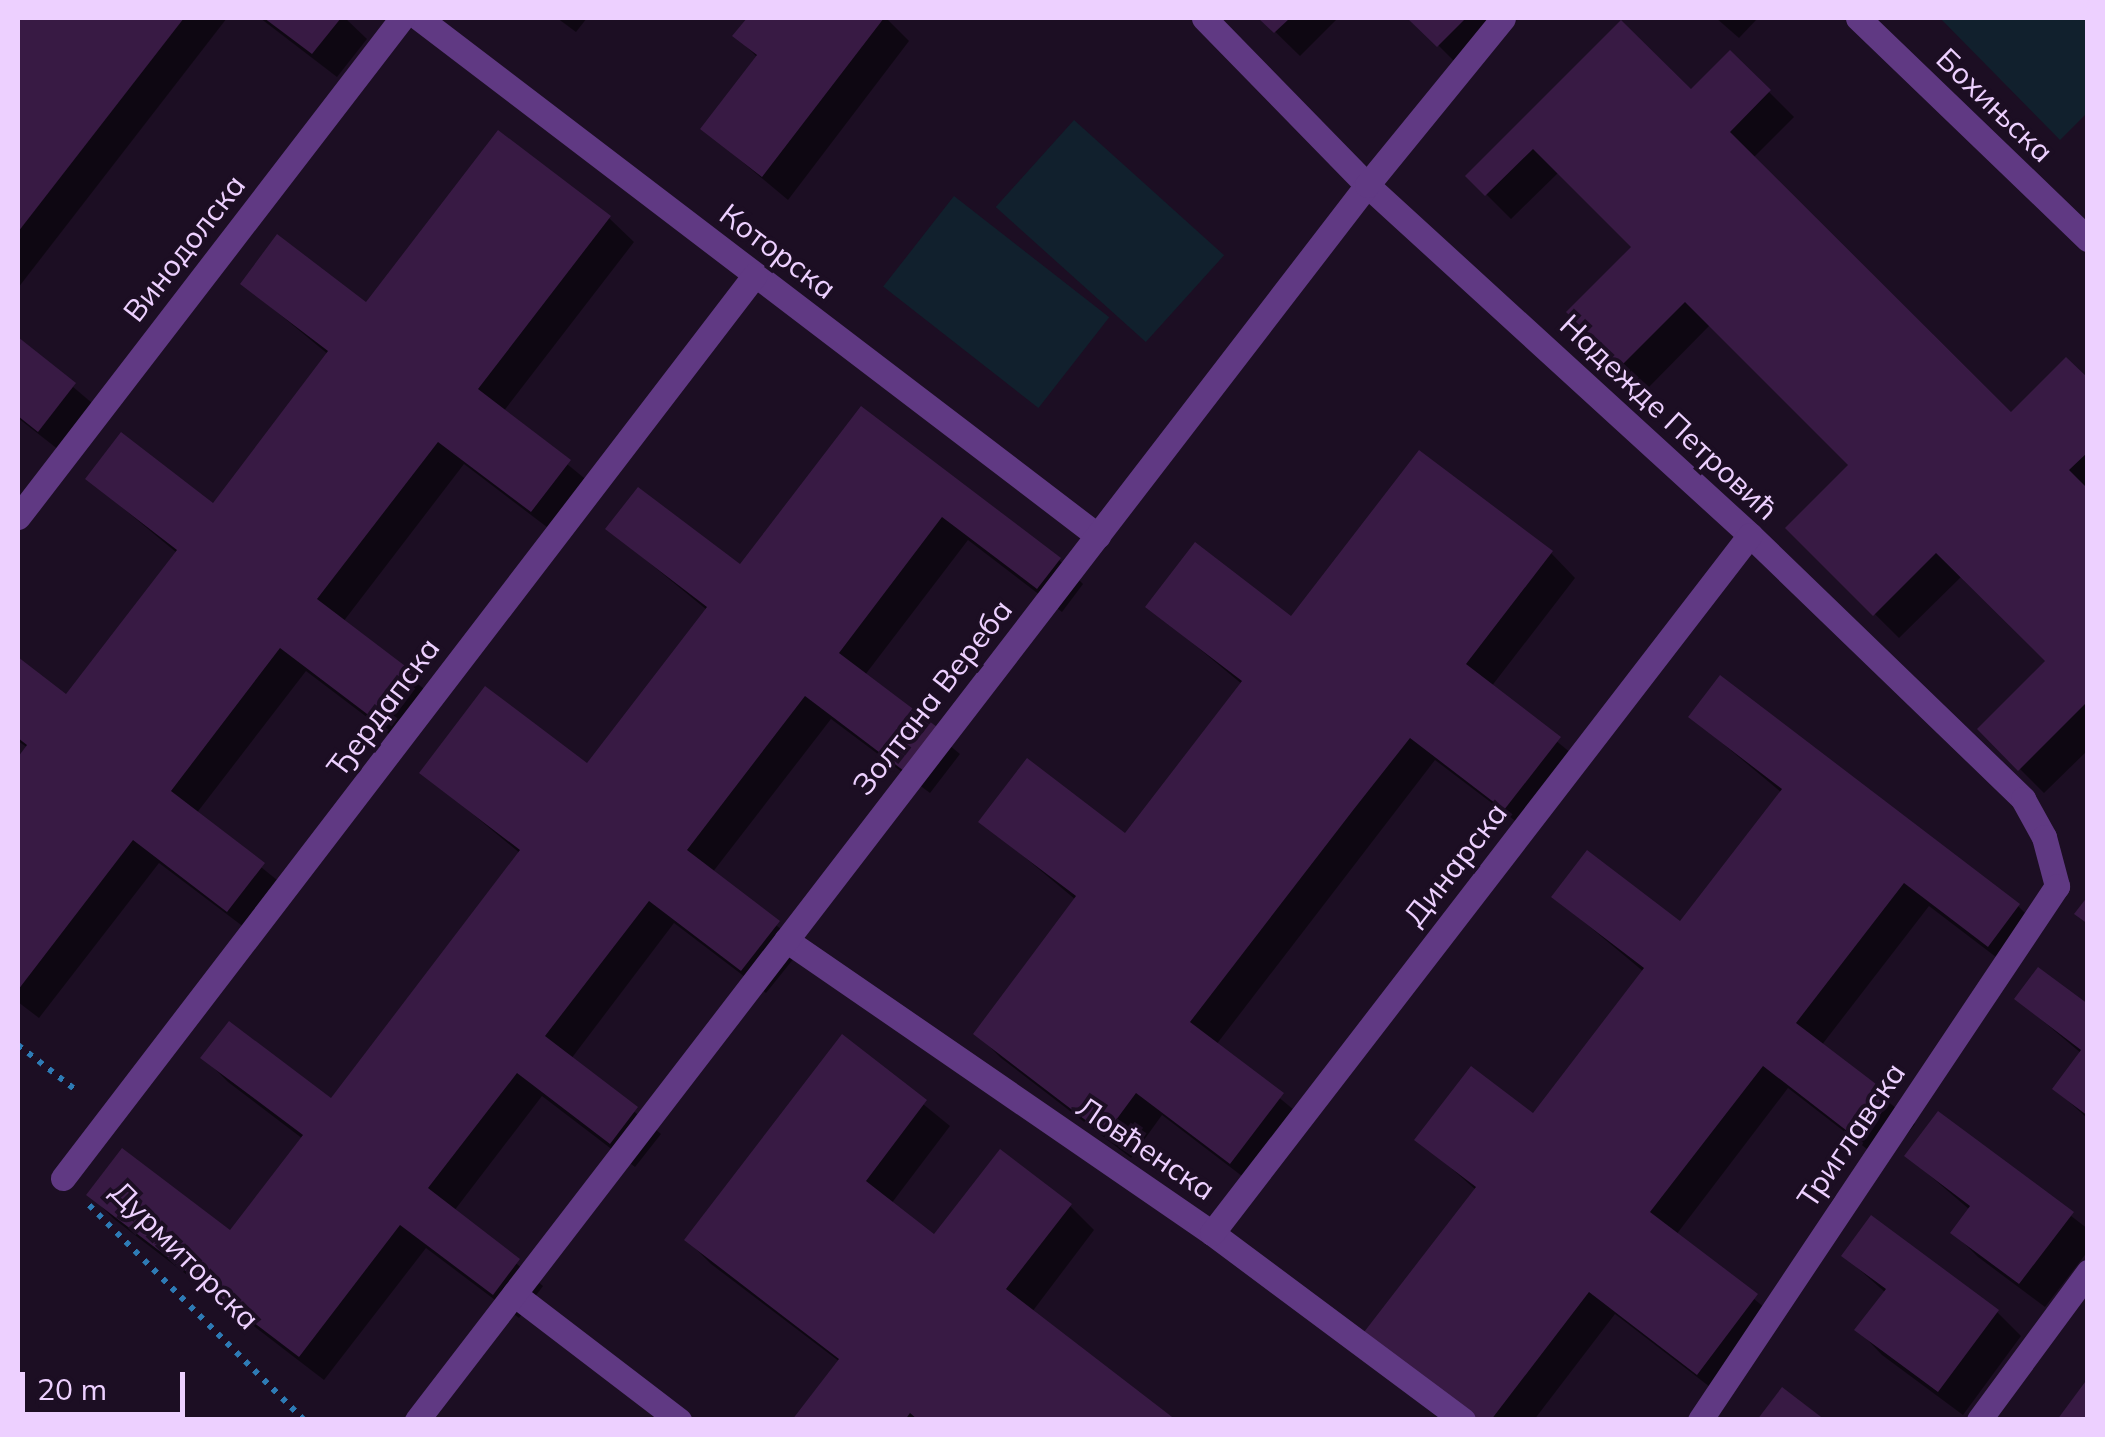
<!DOCTYPE html>
<meta charset="utf-8">
<style>
body{margin:0}
#map{position:relative;width:2105px;height:1437px;overflow:hidden;background:#1c0e23;font-family:Mulish,sans-serif}
div>[style]{position:absolute}
[style*='--x']{left:calc(var(--x)*1px);top:calc(var(--y)*1px);width:calc(var(--w)*1px);rotate:calc(var(--a)*1deg)}
.green>*{inset:0;background:#11202d;transform-origin:0 0}
.shadow>*{inset:0;background:#0007}
.building>*{inset:0;background:#381a44}
.path>*{height:6px;margin-top:-3px;transform-origin:0;background:repeating-linear-gradient(90deg,#2e7bb5 0 5px,transparent 0 13px)}
.minor>*{height:25px;margin:-12.5px;padding:0 12.5px;transform-origin:12.5px;border-radius:12.5px;background:#603983}
span{translate:-50% -50%;white-space:nowrap;text-align:center;line-height:1.15;-webkit-text-stroke:8px #1c0e23;paint-order:stroke}
.street-label{font-size:30px;color:#edd0ff}
.frame{position:absolute;inset:0;border:20px solid #edd0ff;pointer-events:none}
.scale{position:absolute;left:20px;top:1372px;width:165px;height:45px;box-sizing:border-box;border:5px solid #edd0ff;border-top:0;padding-left:12px;font-size:30px;line-height:35px;white-space:nowrap;color:#edd0ff;-webkit-text-stroke:8px #1c0e23;paint-order:stroke}
</style>
<div id="map">
<div class="green">
<div style="clip-path:polygon(1940px 18px,2087px 18px,2087px 113px,2060px 140px)"></div>
<div style="left:1074px;top:120px;width:202px;height:117px;rotate:42deg"></div>
<div style="left:954px;top:196px;width:197px;height:115px;rotate:38deg"></div>
</div>
<div class="shadow">
<div style="clip-path:polygon(18px 18px,227px 18px,18px 288px)"></div>
<div style="clip-path:polygon(260px 18px,345px 18px,367px 39px,337px 77px)"></div>
<div style="clip-path:polygon(557px 18px,587px 18px,576px 32px)"></div>
<div style="clip-path:polygon(750px 18px,886px 18px,909px 41px,788px 200px,703px 129px,758px 58px,736px 36px)"></div>
<div style="clip-path:polygon(1261px 18px,1338px 18px,1300px 56px)"></div>
<div style="clip-path:polygon(1411px 18px,1515px 18px,1463px 70px)"></div>
<div style="clip-path:polygon(1716px 18px,1758px 18px,1739px 38px)"></div>
<div style="clip-path:polygon(1621px 24px,1690px 93px,1730px 53px,1794px 117px,1753px 158px,2011px 416px,2088px 381px,2088px 750px,2044px 793px,1980px 729px,2048px 661px,1962px 576px,1899px 638px,1788px 528px,1852px 465px,1711px 324px,1647px 389px,1569px 312px,1634px 247px,1559px 172px,1511px 219px,1468px 176px)"></div>
<div style="clip-path:polygon(609px 218px,634px 242px,503px 412px,594px 486px,556px 534px,464px 464px,343px 622px,435px 698px,401px 743px,306px 671px,196px 814px,288px 889px,253px 934px,159px 863px,39px 1018px,18px 1002px,18px 762px,28px 748px,18px 741px,18px 660px,67px 698px,177px 553px,88px 479px,213px 506px,329px 355px,243px 284px,367px 306px)"></div>
<div style="clip-path:polygon(18px 340px,99px 409px,64px 454px,18px 418px)"></div>
<div style="clip-path:polygon(862px 409px,1059px 560px,1083px 584px,1062px 612px,968px 540px,865px 675px,960px 754px,930px 793px,831px 719px,712px 873px,803px 947px,766px 993px,674px 923px,571px 1059px,661px 1134px,635px 1167px,542px 1096px,454px 1211px,543px 1286px,519px 1318px,426px 1248px,324px 1380px,114px 1219px,90px 1195px,230px 1233px,303px 1139px,228px 1082px,203px 1057px,331px 1102px,521px 854px,422px 772px,587px 767px,707px 610px,608px 529px,741px 568px)"></div>
<div style="clip-path:polygon(1551px 553px,1575px 578px,1491px 687px,1583px 763px,1530px 832px,1435px 760px,1216px 1045px,1306px 1120px,1255px 1186px,1162px 1115px,1131px 1158px,1001px 1058px,976px 1033px,1076px 900px,981px 821px,1125px 836px,1243px 685px,1148px 606px,1292px 619px)"></div>
<div style="clip-path:polygon(1721px 678px,2018px 906px,2043px 931px,2013px 970px,1929px 906px,1821px 1046px,1915px 1124px,1885px 1163px,1788px 1088px,1676px 1235px,1781px 1321px,1723px 1397px,1615px 1314px,1534px 1420px,1465px 1420px,1476px 1190px,1418px 1139px,1533px 1116px,1644px 972px,1554px 897px,1681px 925px,1782px 793px,1691px 717px)"></div>
<div style="clip-path:polygon(2017px 999px,2088px 1007px,2088px 1119px,2055px 1089px,2082px 1054px)"></div>
<div style="clip-path:polygon(842px 1038px,950px 1126px,891px 1204px,934px 1237px,1070px 1206px,1094px 1230px,1032px 1312px,1172px 1420px,795px 1420px,840px 1362px,711px 1264px,687px 1240px)"></div>
<div style="clip-path:polygon(1939px 1114px,2088px 1229px,2088px 1251px,2045px 1307px,1978px 1257px,1953px 1232px,1970px 1210px,1907px 1156px)"></div>
<div style="clip-path:polygon(1844px 1256px,1997px 1312px,2021px 1336px,1963px 1415px,1882px 1355px,1858px 1330px,1886px 1293px)"></div>
</div>
<div class="building">
<div style="clip-path:polygon(18px 18px,184px 18px,18px 232px)"></div>
<div style="clip-path:polygon(264px 18px,341px 18px,312px 54px)"></div>
<div style="clip-path:polygon(747px 18px,884px 18px,762px 177px,700px 129px,757px 55px,732px 36px)"></div>
<div style="clip-path:polygon(1258px 18px,1290px 18px,1274px 33px)"></div>
<div style="clip-path:polygon(1407px 18px,1466px 18px,1437px 47px)"></div>
<div style="clip-path:polygon(1621px 20px,1691px 89px,1730px 50px,1771px 90px,1730px 132px,2011px 412px,2066px 357px,2088px 378px,2088px 452px,2069px 470px,2088px 489px,2088px 701px,2018px 771px,1977px 729px,2045px 661px,1936px 553px,1873px 616px,1785px 528px,1848px 465px,1685px 302px,1621px 366px,1566px 312px,1631px 247px,1533px 149px,1485px 196px,1465px 176px)"></div>
<div style="clip-path:polygon(498px 130px,611px 216px,478px 389px,571px 460px,531px 512px,438px 442px,317px 599px,413px 672px,375px 720px,280px 648px,171px 791px,265px 863px,227px 912px,133px 840px,18px 990px,18px 757px,27px 745px,18px 738px,18px 657px,66px 694px,177px 550px,85px 479px,121px 432px,213px 503px,328px 351px,240px 284px,277px 234px,366px 302px)"></div>
<div style="clip-path:polygon(18px 337px,76px 383px,38px 432px,18px 416px)"></div>
<div style="clip-path:polygon(861px 406px,1061px 558px,1037px 589px,942px 517px,839px 653px,937px 727px,904px 771px,805px 696px,687px 850px,780px 921px,741px 971px,649px 901px,545px 1036px,638px 1107px,610px 1144px,517px 1073px,428px 1188px,520px 1259px,493px 1295px,400px 1225px,299px 1357px,86px 1195px,122px 1148px,230px 1230px,303px 1135px,200px 1058px,229px 1021px,331px 1098px,520px 850px,419px 773px,485px 686px,587px 763px,707px 607px,605px 529px,638px 487px,740px 564px)"></div>
<div style="clip-path:polygon(1419px 450px,1553px 551px,1466px 664px,1561px 737px,1504px 810px,1410px 738px,1354px 809px,1190px 1022px,1284px 1093px,1230px 1164px,1136px 1093px,1105px 1135px,973px 1034px,1076px 896px,978px 822px,1027px 758px,1125px 833px,1242px 681px,1145px 607px,1195px 542px,1291px 616px)"></div>
<div style="clip-path:polygon(1720px 675px,2020px 904px,1988px 947px,1904px 883px,1796px 1023px,1893px 1097px,1860px 1141px,1763px 1066px,1650px 1212px,1758px 1294px,1697px 1375px,1589px 1292px,1491px 1420px,1469px 1420px,1361px 1336px,1476px 1187px,1414px 1140px,1471px 1066px,1533px 1113px,1644px 968px,1551px 897px,1587px 850px,1680px 921px,1782px 789px,1688px 717px)"></div>
<div style="clip-path:polygon(2088px 896px,2088px 924px,2074px 914px)"></div>
<div style="clip-path:polygon(2038px 967px,2088px 1004px,2088px 1116px,2052px 1089px,2081px 1050px,2014px 999px)"></div>
<div style="clip-path:polygon(842px 1034px,927px 1100px,866px 1181px,934px 1234px,1000px 1149px,1072px 1204px,1006px 1289px,1176px 1420px,918px 1420px,910px 1413px,905px 1420px,792px 1420px,839px 1359px,684px 1240px)"></div>
<div style="clip-path:polygon(1938px 1111px,2074px 1212px,2019px 1284px,1950px 1233px,1970px 1206px,1904px 1156px)"></div>
<div style="clip-path:polygon(1871px 1215px,1999px 1310px,1938px 1392px,1854px 1330px,1886px 1289px,1841px 1256px)"></div>
<div style="clip-path:polygon(2088px 1378px,2088px 1420px,2057px 1420px)"></div>
<div style="clip-path:polygon(1782px 1387px,1825px 1420px,1757px 1420px)"></div>
</div>
<div class="path">
<div style="--x:18;--y:1045;--w:75;--a:37.9"></div>
<div style="--x:89;--y:1205;--w:304;--a:45"></div>
</div>
<div class="minor">
<div style="--x:419;--y:18;--w:854;--a:37.34"></div>
<div style="--x:1204;--y:18;--w:233;--a:45.7"></div>
<div style="--x:1367;--y:185;--w:519;--a:42.42"></div>
<div style="--x:1750;--y:535;--w:380;--a:44"></div>
<div style="--x:2023;--y:799;--w:43;--a:61.1"></div>
<div style="--x:2044;--y:837;--w:51;--a:75.1"></div>
<div style="--x:2057;--y:886;--w:642;--a:123.76"></div>
<div style="--x:1858;--y:18;--w:319;--a:43.9"></div>
<div style="--x:18;--y:517;--w:630;--a:-52.42"></div>
<div style="--x:786;--y:940;--w:517;--a:34.52"></div>
<div style="--x:1212;--y:1233;--w:313;--a:36.7"></div>
<div style="--x:63;--y:1178;--w:1138;--a:-52.54"></div>
<div style="--x:1212;--y:1233;--w:881;--a:-52.38"></div>
<div style="--x:514;--y:1294;--w:208;--a:37.4"></div>
<div style="--x:417;--y:1420;--w:1558;--a:-52.43"></div>
<div style="--x:1367;--y:185;--w:215;--a:-50.8"></div>
<div style="--x:1979;--y:1420;--w:184;--a:-53.6"></div>
</div>
<div class="street-label">
<span style="left:1995px;top:105px;rotate:44deg">Бохињска</span>
<span style="left:184px;top:248px;rotate:-52deg">Винодолска</span>
<span style="left:778px;top:251px;rotate:37deg">Которска</span>
<span style="left:1669px;top:417px;rotate:43deg">Надежде Петровић</span>
<span style="left:932px;top:697px;rotate:-52deg">Золтана Вереба</span>
<span style="left:383px;top:707px;rotate:-53deg">Ђердапска</span>
<span style="left:1455px;top:864px;rotate:-52deg">Динарска</span>
<span style="left:1851px;top:1135px;rotate:-56deg">Триглавска</span>
<span style="left:1146px;top:1148px;rotate:34deg">Ловћенска</span>
<span style="left:185px;top:1255px;rotate:45deg">Дурмиторска</span>
</div>
<div class="frame"></div>
<div class="scale">20 m</div>
</div>
